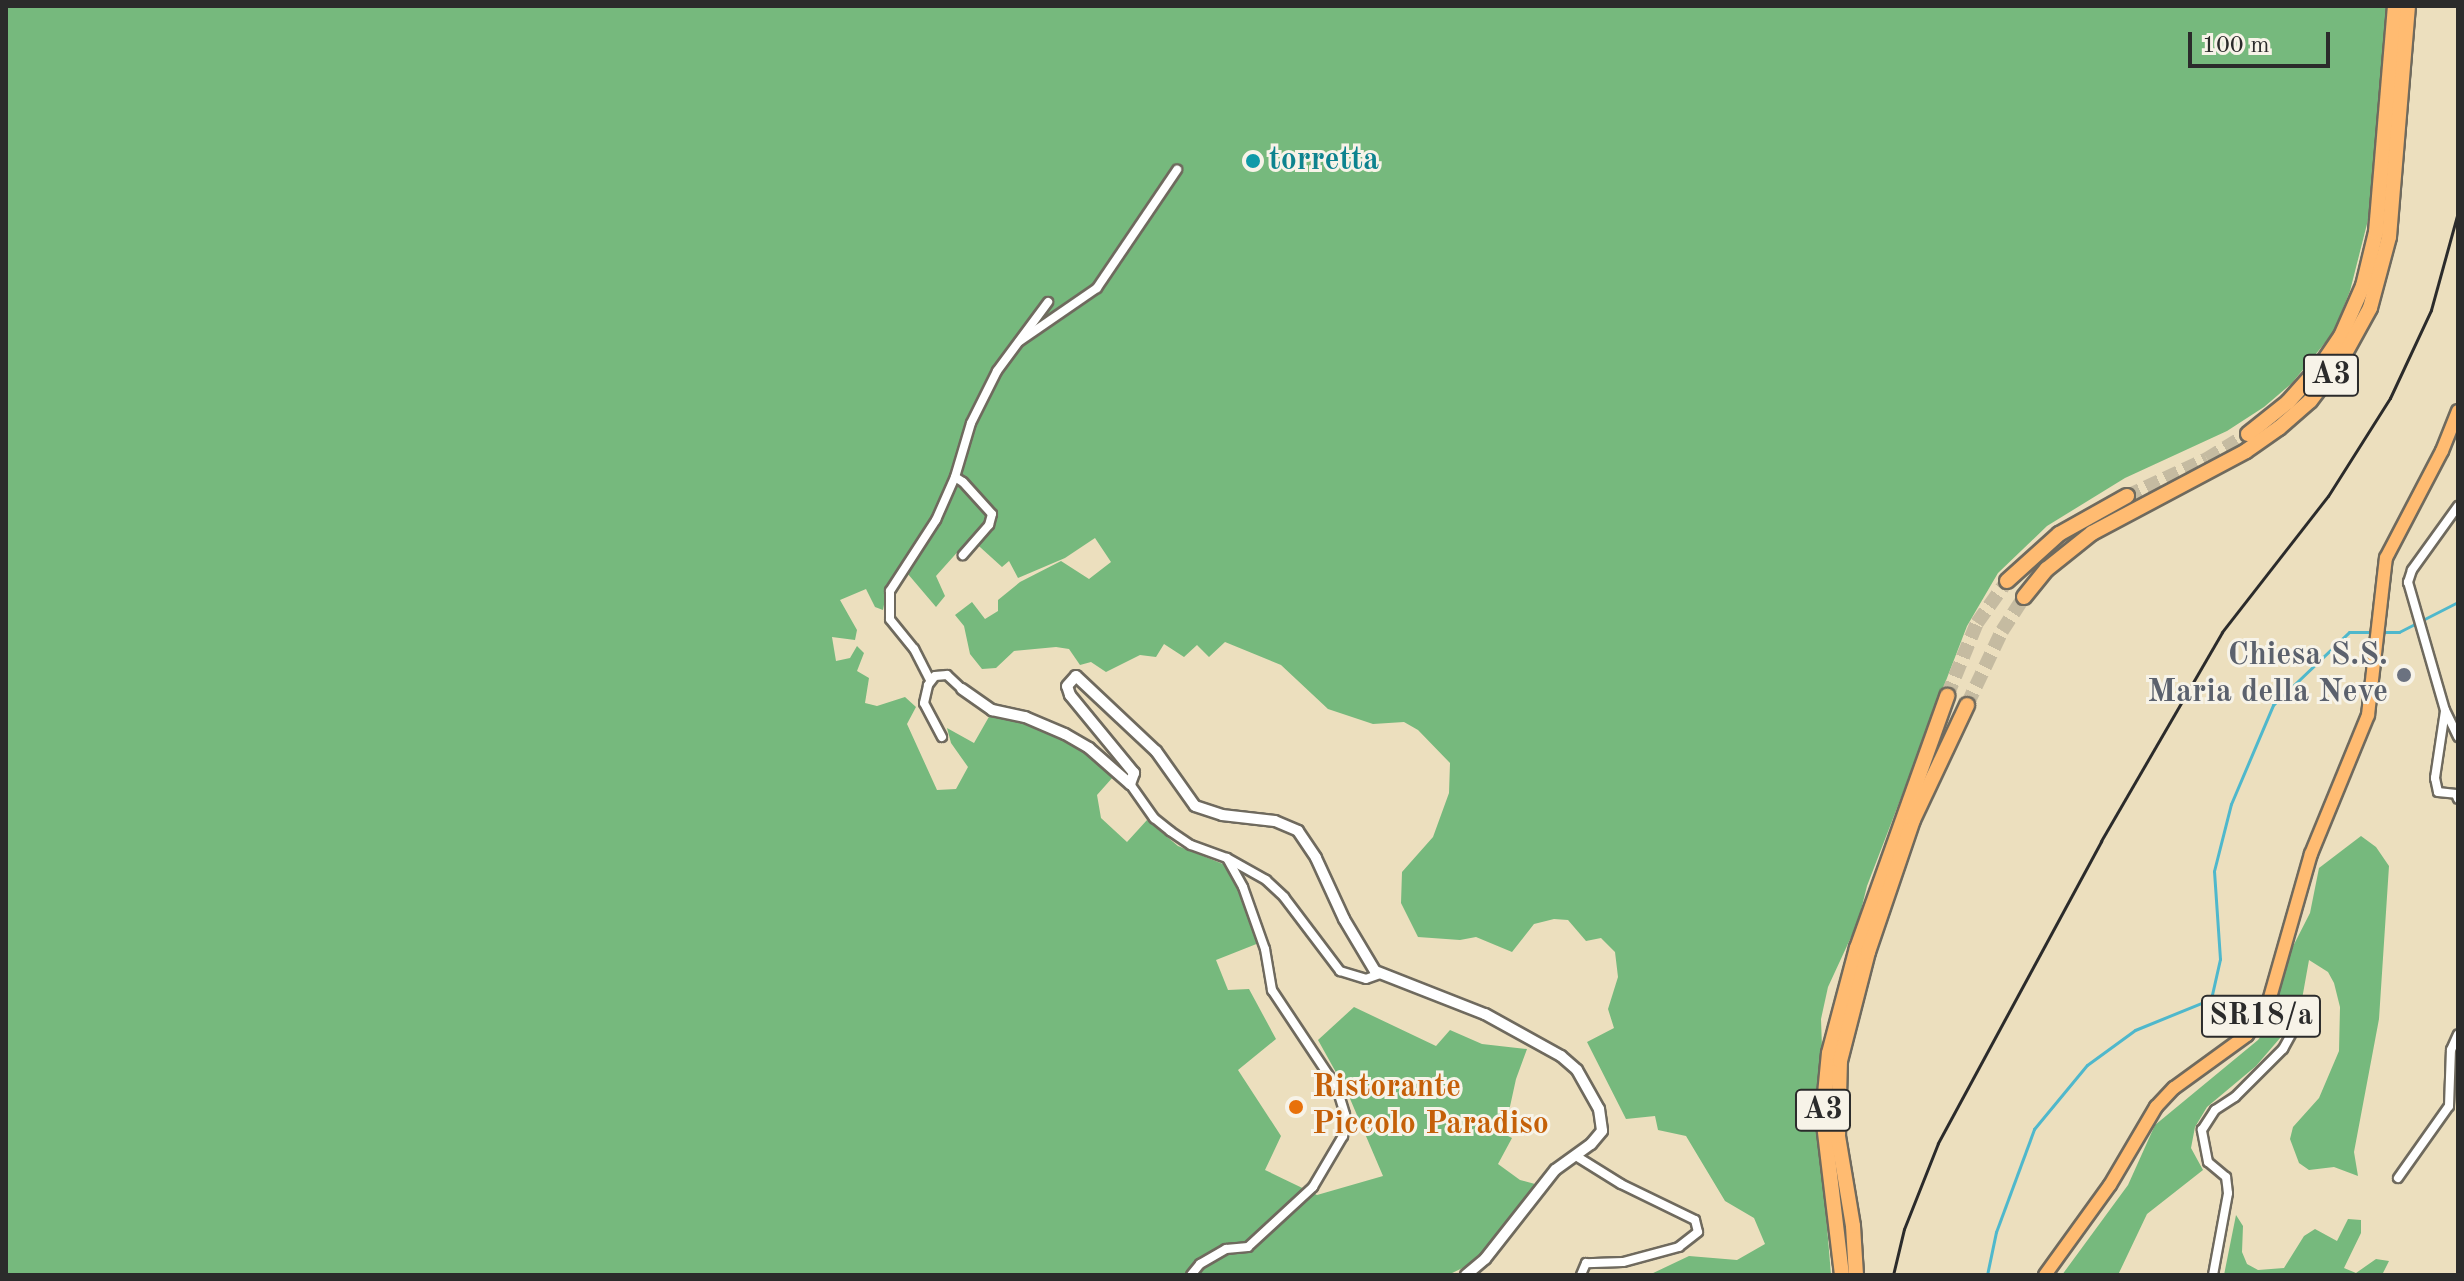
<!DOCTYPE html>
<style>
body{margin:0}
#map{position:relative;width:2464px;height:1281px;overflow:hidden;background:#ecdfbe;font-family:"Old Standard TT",serif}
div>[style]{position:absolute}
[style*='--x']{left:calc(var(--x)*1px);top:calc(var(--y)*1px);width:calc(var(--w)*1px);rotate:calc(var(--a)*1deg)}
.forest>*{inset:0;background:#76b97d}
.stream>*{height:3px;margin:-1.5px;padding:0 1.5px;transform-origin:1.5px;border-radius:1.5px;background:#4fb8cc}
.motorway-tunnel>*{height:14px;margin-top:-7px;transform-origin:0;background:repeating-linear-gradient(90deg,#c5bba1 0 14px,transparent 0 21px)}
.roads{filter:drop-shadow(2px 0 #6f6a5e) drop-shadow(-2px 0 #6f6a5e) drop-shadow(0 2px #6f6a5e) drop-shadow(0 -2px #6f6a5e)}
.minor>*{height:8px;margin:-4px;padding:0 4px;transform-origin:4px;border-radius:4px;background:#fff}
.tertiary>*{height:10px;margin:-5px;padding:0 5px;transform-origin:5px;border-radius:5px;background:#fff}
.primary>*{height:12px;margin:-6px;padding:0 6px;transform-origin:6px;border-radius:6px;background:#ffbb71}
.motorway>*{height:14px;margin:-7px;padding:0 7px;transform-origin:7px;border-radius:7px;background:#ffbb71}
.rail>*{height:3px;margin:-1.5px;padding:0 1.5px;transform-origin:1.5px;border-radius:1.5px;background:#2b2b2b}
.dots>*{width:22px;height:22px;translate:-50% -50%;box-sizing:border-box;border:4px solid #f7f3e8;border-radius:50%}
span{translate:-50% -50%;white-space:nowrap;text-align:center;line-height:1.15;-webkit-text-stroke:6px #f7f3e8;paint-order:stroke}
.shield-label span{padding:2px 6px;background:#f7f3e8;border:2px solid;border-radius:6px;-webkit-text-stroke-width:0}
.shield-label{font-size:30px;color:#2b2b2b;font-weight:700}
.culture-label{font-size:32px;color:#0d838f;font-weight:700}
.left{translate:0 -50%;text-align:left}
.worship-label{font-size:32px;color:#5b616d;font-weight:700}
.right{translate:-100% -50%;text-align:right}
.food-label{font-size:32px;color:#c56008;font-weight:700}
.frame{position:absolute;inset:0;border:8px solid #2b2b2b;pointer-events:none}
.scale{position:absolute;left:2188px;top:32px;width:142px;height:36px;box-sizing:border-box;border:4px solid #2b2b2b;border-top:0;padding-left:10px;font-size:24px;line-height:28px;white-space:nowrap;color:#2b2b2b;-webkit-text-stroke:6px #f7f3e8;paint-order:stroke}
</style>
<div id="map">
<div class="forest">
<div style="clip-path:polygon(6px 6px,2388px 6px,2368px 220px,2350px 291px,2333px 333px,2292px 383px,2264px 407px,2227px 431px,2125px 478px,2047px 526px,1998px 573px,1967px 626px,1867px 886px,1858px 922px,1828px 987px,1821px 1019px,1822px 1048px,1816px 1092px,1831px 1275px,1649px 1275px,1689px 1256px,1737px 1260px,1765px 1244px,1754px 1218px,1725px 1201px,1686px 1136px,1658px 1130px,1655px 1116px,1626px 1119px,1587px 1042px,1614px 1028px,1608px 1009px,1618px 977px,1615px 952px,1601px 938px,1586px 941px,1568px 920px,1554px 919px,1534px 924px,1512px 952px,1476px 937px,1460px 940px,1418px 937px,1401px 903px,1402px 872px,1433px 837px,1449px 793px,1450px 763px,1418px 730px,1404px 722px,1373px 724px,1328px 709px,1281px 665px,1225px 642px,1209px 657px,1197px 645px,1184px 657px,1164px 644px,1156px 657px,1140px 655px,1106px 672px,1091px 662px,1080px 665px,1069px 649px,1056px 647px,1014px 651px,996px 668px,982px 669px,970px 654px,964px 626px,955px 615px,972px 602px,985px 619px,998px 611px,998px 600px,1020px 582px,1061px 561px,1089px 579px,1111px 562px,1095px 538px,1065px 558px,1018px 578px,1009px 561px,1002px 567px,970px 538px,936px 576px,945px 596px,936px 607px,902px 567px,887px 589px,883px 610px,875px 607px,866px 589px,840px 600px,857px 630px,855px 640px,832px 637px,836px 661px,850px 658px,857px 646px,864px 653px,857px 671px,869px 678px,865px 703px,877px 706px,905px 697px,916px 707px,907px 724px,937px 790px,956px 789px,968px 767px,951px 743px,947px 728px,974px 743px,990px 715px,1029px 723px,1072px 744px,1104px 766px,1113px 777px,1097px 795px,1101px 818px,1127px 842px,1147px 820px,1178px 846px,1228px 866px,1259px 943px,1216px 960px,1228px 990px,1249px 989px,1276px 1039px,1238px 1070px,1281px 1136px,1265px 1170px,1317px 1195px,1383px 1176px,1348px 1094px,1318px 1040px,1354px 1007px,1436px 1046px,1450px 1030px,1482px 1044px,1527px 1049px,1516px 1079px,1504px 1134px,1512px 1138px,1498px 1164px,1520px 1180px,1535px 1184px,1475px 1262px,1448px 1275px,6px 1275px)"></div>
<div style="clip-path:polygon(2361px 836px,2376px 847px,2389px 866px,2379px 1019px,2354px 1152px,2358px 1176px,2334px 1167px,2309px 1170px,2299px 1163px,2290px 1139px,2293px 1127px,2319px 1098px,2339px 1051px,2340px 1007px,2334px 983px,2328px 972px,2309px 960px,2299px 1016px,2256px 1066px,2207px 1107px,2195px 1127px,2191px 1148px,2203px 1170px,2147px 1214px,2118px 1275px,2062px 1275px,2128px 1185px,2155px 1125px,2258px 1040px,2272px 1021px,2283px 966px,2310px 913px,2319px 868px)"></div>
<div style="clip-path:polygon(2236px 1215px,2243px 1226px,2242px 1252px,2247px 1264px,2258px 1270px,2284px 1268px,2304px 1236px,2315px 1229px,2337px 1241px,2348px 1219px,2361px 1220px,2361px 1233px,2344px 1268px,2356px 1273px,2376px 1259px,2389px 1261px,2382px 1275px,2224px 1275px)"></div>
</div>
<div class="stream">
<div style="--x:2383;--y:632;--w:16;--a:0"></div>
<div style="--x:2399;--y:632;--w:66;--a:-27"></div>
<div style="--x:1987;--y:1275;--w:44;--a:-78.2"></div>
<div style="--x:1996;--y:1232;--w:110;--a:-69.7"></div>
<div style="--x:2034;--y:1129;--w:83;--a:-50.4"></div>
<div style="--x:2087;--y:1065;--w:59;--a:-36.1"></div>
<div style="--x:2135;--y:1030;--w:82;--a:-22.2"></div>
<div style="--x:2211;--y:999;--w:41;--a:-77.3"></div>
<div style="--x:2220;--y:959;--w:88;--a:-93.9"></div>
<div style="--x:2214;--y:871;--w:69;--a:-75.8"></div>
<div style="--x:2231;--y:804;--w:108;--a:-67"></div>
<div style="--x:2273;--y:705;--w:105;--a:-43.8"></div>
<div style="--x:2349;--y:632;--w:23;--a:0"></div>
</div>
<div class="motorway-tunnel">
<div style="--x:2127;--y:496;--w:88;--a:-24.8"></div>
<div style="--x:2207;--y:459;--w:48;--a:-31.4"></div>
<div style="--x:1947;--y:696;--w:79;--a:-67.7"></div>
<div style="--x:1977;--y:623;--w:52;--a:-54.5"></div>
<div style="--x:1967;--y:705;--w:82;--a:-64.7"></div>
<div style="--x:2002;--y:631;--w:40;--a:-57.1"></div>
</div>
<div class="roads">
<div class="minor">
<div style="--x:1020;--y:341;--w:93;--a:-34.5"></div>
<div style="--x:1097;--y:288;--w:143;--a:-55.9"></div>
<div style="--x:955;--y:477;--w:9;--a:32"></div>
<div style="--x:963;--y:482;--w:43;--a:47.8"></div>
<div style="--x:992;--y:514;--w:11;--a:105"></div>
<div style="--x:989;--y:525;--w:40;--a:131"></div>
<div style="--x:2458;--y:506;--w:79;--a:125.7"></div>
<div style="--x:2412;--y:570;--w:13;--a:108"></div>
<div style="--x:2408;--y:582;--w:133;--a:73.9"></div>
<div style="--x:2445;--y:710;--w:30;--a:64"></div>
<div style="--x:930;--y:680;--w:35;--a:-117"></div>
<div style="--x:914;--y:649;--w:38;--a:-129"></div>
<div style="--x:890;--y:619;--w:28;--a:-90"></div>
<div style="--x:890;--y:591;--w:85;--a:-57.1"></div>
<div style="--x:936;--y:520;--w:47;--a:-66.2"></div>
<div style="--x:955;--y:477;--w:56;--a:-73.5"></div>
<div style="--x:971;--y:423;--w:58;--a:-63.4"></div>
<div style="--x:997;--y:371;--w:86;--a:-53.5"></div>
<div style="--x:2445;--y:711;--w:68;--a:98.5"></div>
<div style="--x:2435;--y:778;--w:14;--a:78"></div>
<div style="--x:2438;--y:792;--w:18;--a:6"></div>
<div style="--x:2456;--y:794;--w:5;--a:68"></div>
<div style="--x:942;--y:737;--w:38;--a:-118"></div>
<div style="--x:924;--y:703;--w:18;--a:-77"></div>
<div style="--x:928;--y:685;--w:11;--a:-52"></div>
<div style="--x:935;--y:676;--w:12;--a:-5"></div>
<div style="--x:947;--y:675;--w:21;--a:43"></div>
<div style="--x:1130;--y:784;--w:42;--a:54.8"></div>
<div style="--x:1154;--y:818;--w:21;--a:39"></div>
<div style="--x:1170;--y:831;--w:25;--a:34"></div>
<div style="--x:1191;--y:845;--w:38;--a:20"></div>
<div style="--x:1227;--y:858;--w:33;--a:61"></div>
<div style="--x:1243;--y:887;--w:66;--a:70.5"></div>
<div style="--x:1265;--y:949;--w:42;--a:80.3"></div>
<div style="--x:1272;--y:990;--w:118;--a:56.4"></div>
<div style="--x:1337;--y:1088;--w:28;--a:73"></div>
<div style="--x:1345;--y:1115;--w:21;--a:95"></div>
<div style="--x:1343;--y:1136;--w:59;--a:120.5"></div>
<div style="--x:1313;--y:1187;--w:88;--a:137.3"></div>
<div style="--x:1248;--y:1247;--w:22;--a:175"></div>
<div style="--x:1226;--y:1249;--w:30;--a:150"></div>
<div style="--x:1200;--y:1264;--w:14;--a:129"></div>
<div style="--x:1227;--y:858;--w:45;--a:29.4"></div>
<div style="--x:1266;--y:880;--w:25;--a:43"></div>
<div style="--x:1284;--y:897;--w:93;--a:52.9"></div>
<div style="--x:1340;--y:971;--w:27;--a:17"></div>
<div style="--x:1366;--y:979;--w:15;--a:-20"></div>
<div style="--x:1576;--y:1156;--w:53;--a:31.9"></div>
<div style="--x:1621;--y:1184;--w:82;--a:25.9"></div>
<div style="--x:1695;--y:1220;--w:12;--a:76"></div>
<div style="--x:1698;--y:1232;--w:24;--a:142"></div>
<div style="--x:1679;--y:1247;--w:58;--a:165"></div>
<div style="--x:1623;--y:1262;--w:37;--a:178"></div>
<div style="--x:1586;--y:1263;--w:13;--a:113"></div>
<div style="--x:2398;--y:1178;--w:88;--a:-54.7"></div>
<div style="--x:2449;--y:1106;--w:56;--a:-88"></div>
<div style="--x:2451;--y:1050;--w:17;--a:-66"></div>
<div style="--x:2213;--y:1275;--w:83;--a:-79.6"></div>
<div style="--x:2228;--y:1193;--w:16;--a:-97"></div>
<div style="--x:2226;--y:1177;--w:23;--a:-140"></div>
<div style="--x:2208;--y:1162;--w:33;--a:-101"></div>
<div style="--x:2202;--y:1130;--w:24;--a:-57"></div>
<div style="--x:2215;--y:1110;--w:24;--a:-33"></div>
<div style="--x:2235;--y:1097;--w:68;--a:-45"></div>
<div style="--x:2283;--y:1049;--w:21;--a:-61"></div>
</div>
<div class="tertiary">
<div style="--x:962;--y:689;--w:37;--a:35"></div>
<div style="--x:992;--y:710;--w:34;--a:12"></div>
<div style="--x:1025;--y:717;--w:43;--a:23"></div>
<div style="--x:1065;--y:734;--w:28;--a:30"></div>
<div style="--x:1089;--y:748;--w:55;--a:41.3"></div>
<div style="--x:1130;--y:784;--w:12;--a:-70"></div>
<div style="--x:1134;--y:773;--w:101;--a:-129.4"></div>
<div style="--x:1070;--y:695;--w:9;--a:-108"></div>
<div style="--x:1067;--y:686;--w:13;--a:-48"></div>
<div style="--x:1076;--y:676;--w:110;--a:43.2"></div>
<div style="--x:1156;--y:751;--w:67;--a:54.7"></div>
<div style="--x:1195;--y:806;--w:28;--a:18"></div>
<div style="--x:1222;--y:815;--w:53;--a:6.5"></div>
<div style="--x:1275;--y:821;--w:25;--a:23"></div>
<div style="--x:1298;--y:831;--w:32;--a:56"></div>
<div style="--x:1316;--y:858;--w:67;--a:65.3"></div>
<div style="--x:1344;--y:919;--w:61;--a:59.2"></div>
<div style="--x:1375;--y:971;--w:118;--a:21.4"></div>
<div style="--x:1485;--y:1014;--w:87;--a:28.9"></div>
<div style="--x:1561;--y:1056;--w:21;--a:41"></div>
<div style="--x:1577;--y:1070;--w:45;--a:60.6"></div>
<div style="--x:1599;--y:1109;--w:22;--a:82"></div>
<div style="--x:1602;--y:1131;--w:17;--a:130"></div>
<div style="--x:1591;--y:1144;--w:44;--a:144.2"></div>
<div style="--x:1555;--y:1170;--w:113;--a:128.2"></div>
<div style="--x:1485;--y:1259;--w:25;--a:140"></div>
</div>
<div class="primary">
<div style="--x:2045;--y:1275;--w:111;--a:-54.2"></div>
<div style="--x:2110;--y:1185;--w:91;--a:-59.5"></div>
<div style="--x:2156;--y:1107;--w:26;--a:-47"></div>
<div style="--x:2174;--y:1088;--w:90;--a:-36"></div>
<div style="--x:2247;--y:1035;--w:40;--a:-57.1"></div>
<div style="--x:2269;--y:1001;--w:153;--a:-74.1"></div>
<div style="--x:2311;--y:854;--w:150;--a:-67.7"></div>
<div style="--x:2368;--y:715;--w:158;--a:-83.5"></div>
<div style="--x:2386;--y:558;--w:121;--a:-62.4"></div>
<div style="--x:2442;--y:451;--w:43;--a:-68.2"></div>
</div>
<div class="motorway">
<div style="--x:2248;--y:434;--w:51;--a:-38.7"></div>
<div style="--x:2288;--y:402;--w:51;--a:-48.2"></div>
<div style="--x:2322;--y:364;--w:34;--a:-56"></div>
<div style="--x:2341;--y:336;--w:55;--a:-66.3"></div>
<div style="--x:2363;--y:286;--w:56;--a:-76.5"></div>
<div style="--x:2376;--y:232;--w:227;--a:-85.2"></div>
<div style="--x:2007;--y:581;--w:70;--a:-42.1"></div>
<div style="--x:2059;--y:534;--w:78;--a:-29.2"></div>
<div style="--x:2024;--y:597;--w:36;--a:-51"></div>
<div style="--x:2047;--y:569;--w:58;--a:-38.7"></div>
<div style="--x:2092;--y:533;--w:174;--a:-28"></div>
<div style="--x:2246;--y:451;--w:40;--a:-34.9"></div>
<div style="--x:2279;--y:428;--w:41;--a:-41.1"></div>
<div style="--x:2310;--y:401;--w:53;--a:-52.7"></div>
<div style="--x:2342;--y:359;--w:58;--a:-61.2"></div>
<div style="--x:2370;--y:308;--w:73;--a:-75"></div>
<div style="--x:2389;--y:237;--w:232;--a:-85.3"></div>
<div style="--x:1842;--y:1275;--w:161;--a:-96.8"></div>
<div style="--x:1823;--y:1115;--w:62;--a:-84.5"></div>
<div style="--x:1829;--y:1053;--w:109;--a:-75.1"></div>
<div style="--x:1857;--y:948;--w:268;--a:-70.3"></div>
<div style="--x:1856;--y:1275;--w:49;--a:-93.5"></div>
<div style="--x:1853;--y:1226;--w:91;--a:-99.5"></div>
<div style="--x:1838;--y:1136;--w:75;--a:-88.5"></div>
<div style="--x:1840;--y:1061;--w:113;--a:-75.6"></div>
<div style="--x:1868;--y:952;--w:139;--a:-71.2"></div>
<div style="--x:1913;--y:820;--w:127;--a:-64.8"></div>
</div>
</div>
<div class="rail">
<div style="--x:1893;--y:1275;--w:47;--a:-76.6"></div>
<div style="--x:1904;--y:1229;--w:92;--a:-68.4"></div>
<div style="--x:1938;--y:1143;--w:343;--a:-61.6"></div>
<div style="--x:2101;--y:841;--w:241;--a:-59.9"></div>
<div style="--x:2222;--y:632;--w:172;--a:-52.1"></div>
<div style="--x:2328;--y:496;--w:116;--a:-57.7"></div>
<div style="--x:2390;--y:398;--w:97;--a:-65"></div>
<div style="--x:2431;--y:310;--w:102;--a:-74.6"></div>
</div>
<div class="dots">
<div style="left:1253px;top:161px;background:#0f9aa8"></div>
<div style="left:2404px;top:675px;background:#6b7280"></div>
<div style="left:1296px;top:1107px;background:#e8710a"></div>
</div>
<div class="shield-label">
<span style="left:2331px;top:375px">A3</span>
<span style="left:2261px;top:1016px">SR18/a</span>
<span style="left:1823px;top:1110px">A3</span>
</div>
<div class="culture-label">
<span class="left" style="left:1269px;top:161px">torretta</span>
</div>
<div class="worship-label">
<span class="right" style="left:2388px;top:675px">Chiesa S.S.<br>Maria della Neve</span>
</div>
<div class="food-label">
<span class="left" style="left:1312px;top:1107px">Ristorante<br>Piccolo Paradiso</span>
</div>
<div class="frame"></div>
<div class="scale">100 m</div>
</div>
